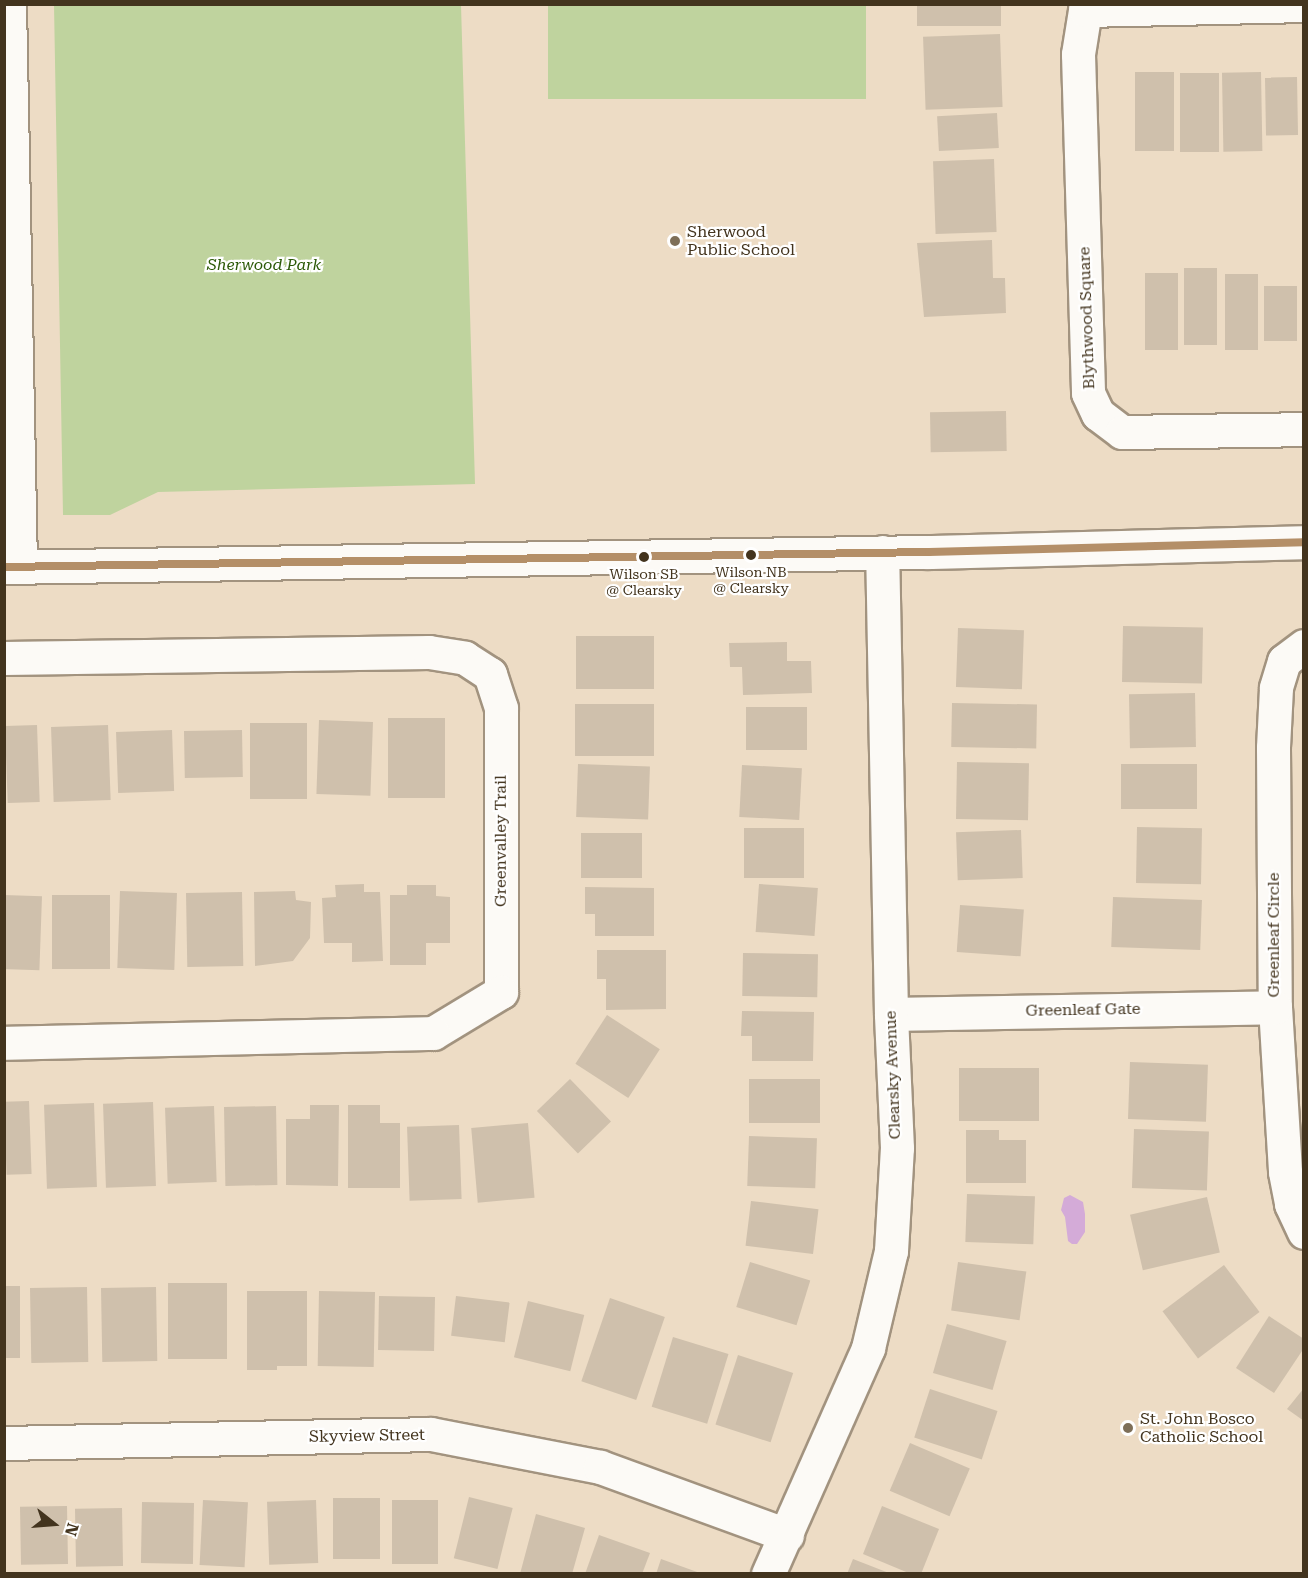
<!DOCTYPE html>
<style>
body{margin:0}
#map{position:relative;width:1308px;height:1578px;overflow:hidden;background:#eddcc5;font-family:"Roboto Serif",serif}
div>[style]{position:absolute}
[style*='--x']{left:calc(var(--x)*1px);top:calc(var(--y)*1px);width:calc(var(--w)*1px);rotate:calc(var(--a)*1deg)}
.green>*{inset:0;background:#bfd39e;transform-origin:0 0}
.water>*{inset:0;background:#d4abd8}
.building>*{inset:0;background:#cfc0ac;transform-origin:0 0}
.roads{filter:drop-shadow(2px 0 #a2937f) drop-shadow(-2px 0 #a2937f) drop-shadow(0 2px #a2937f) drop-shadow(0 -2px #a2937f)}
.minor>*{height:33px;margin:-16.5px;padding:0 16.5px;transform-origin:16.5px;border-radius:16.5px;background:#fcfaf6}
.tertiary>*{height:33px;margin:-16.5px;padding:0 16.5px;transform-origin:16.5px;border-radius:16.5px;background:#fcfaf6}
.bus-1>*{height:8px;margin:-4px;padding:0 4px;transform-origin:4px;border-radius:4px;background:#b48f68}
.dots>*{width:16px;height:16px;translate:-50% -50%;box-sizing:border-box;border:3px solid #fff;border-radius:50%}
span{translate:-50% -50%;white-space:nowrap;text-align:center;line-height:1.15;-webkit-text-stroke:4.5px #fff;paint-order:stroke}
.bus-label{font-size:14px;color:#43341e}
.poi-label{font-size:16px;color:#43341e}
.left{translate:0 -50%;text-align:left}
.park-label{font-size:16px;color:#2b5907;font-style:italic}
.street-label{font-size:16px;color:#43341e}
.frame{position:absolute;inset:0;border:6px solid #43341e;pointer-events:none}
.north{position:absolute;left:24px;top:1494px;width:60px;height:60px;-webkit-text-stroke:4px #fff;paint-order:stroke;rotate:107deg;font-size:16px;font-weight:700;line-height:24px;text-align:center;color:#43341e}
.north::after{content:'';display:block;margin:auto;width:21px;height:27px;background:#43341e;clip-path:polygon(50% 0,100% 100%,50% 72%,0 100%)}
</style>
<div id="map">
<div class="green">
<div style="clip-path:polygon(54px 5px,461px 5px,475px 484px,158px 492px,110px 515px,63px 515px)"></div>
<div style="left:548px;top:5px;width:318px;height:94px"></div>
</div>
<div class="water">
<div style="clip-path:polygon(1070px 1195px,1083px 1202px,1085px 1214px,1085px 1232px,1077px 1244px,1072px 1244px,1068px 1241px,1065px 1217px,1061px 1210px,1064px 1198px)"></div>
</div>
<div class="building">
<div style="left:917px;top:4px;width:84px;height:22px"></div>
<div style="left:1000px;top:34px;width:73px;height:77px;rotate:88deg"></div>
<div style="left:1135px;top:72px;width:39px;height:79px"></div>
<div style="left:1261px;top:72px;width:79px;height:39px;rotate:89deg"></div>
<div style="left:1180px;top:73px;width:39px;height:79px"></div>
<div style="left:1297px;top:77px;width:58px;height:32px;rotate:89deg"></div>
<div style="left:997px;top:113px;width:35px;height:60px;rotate:87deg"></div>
<div style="left:994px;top:159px;width:73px;height:61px;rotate:88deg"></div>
<div style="clip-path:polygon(992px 240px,993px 278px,1005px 278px,1006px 313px,924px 317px,917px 243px)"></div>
<div style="left:1184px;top:268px;width:33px;height:77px"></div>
<div style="left:1178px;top:273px;width:77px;height:33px;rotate:90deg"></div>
<div style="left:1225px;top:274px;width:33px;height:76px"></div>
<div style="left:1264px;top:286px;width:33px;height:55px"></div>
<div style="left:1006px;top:411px;width:40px;height:76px;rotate:89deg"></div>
<div style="left:1123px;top:626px;width:80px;height:56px;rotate:1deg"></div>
<div style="left:958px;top:628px;width:66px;height:59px;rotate:2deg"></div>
<div style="left:576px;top:636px;width:78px;height:53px"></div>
<div style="clip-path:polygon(787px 642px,787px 661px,811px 661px,812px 693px,743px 695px,742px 667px,730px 667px,729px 643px)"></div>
<div style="left:1195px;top:693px;width:54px;height:66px;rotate:89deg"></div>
<div style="left:952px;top:703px;width:85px;height:44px;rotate:1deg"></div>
<div style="left:575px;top:704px;width:79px;height:52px"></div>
<div style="left:746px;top:707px;width:61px;height:43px"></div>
<div style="left:388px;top:718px;width:57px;height:80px"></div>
<div style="left:319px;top:720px;width:54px;height:74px;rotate:2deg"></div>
<div style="left:250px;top:723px;width:57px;height:76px"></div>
<div style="left:37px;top:725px;width:77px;height:32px;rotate:88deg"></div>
<div style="left:108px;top:725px;width:75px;height:57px;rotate:88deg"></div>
<div style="left:172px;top:730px;width:61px;height:56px;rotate:88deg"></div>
<div style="left:242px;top:730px;width:47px;height:58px;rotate:89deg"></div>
<div style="left:957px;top:762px;width:72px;height:57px;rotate:1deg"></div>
<div style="left:578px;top:764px;width:72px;height:53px;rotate:2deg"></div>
<div style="left:1197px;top:764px;width:45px;height:76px;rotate:90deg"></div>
<div style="left:742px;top:765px;width:60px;height:52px;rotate:3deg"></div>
<div style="left:1137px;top:827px;width:65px;height:56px;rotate:1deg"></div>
<div style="left:804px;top:828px;width:50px;height:60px;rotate:90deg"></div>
<div style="left:1021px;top:830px;width:48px;height:65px;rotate:88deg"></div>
<div style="left:642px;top:833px;width:45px;height:61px;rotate:90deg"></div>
<div style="clip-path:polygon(364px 884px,364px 892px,380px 892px,383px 961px,352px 962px,352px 943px,324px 943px,322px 898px,336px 897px,335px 885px)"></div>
<div style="left:759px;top:884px;width:59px;height:48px;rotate:4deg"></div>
<div style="clip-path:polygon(407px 885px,436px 885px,436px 896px,450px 897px,450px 943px,426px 943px,426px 965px,390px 965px,390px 895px,407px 895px)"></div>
<div style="clip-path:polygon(585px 887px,654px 888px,654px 936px,595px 936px,595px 914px,585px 914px)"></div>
<div style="left:120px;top:891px;width:57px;height:77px;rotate:2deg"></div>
<div style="clip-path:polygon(295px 891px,296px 900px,311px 902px,310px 938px,293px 961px,255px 966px,254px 892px)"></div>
<div style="left:242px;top:892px;width:74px;height:56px;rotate:89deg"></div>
<div style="left:4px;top:895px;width:38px;height:74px;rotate:2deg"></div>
<div style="left:52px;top:895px;width:58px;height:74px"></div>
<div style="left:1113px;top:897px;width:89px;height:50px;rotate:2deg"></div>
<div style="left:960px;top:905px;width:64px;height:47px;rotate:4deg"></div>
<div style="clip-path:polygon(597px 950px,666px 950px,666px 1009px,606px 1010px,606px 979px,597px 979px)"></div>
<div style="left:743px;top:953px;width:75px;height:43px;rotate:1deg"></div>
<div style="clip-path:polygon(742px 1011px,814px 1012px,813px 1061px,752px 1061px,752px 1036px,741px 1036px)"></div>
<div style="left:607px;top:1015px;width:63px;height:58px;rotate:33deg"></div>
<div style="left:1130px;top:1062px;width:78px;height:57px;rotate:2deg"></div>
<div style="left:959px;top:1068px;width:80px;height:53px"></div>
<div style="left:570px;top:1079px;width:59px;height:46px;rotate:46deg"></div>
<div style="left:749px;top:1079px;width:71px;height:44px"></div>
<div style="left:29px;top:1101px;width:73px;height:25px;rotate:88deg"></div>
<div style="left:153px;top:1102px;width:84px;height:50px;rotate:88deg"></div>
<div style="left:94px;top:1103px;width:84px;height:50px;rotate:88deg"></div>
<div style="clip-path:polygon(310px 1105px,339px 1105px,338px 1186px,286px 1185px,286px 1119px,310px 1119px)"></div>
<div style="clip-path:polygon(348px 1105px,380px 1105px,380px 1123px,400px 1123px,400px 1188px,348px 1188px)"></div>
<div style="left:214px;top:1106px;width:76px;height:49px;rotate:88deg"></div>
<div style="left:276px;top:1106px;width:79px;height:52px;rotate:89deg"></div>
<div style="left:528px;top:1123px;width:75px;height:57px;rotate:85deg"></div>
<div style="left:459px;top:1125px;width:74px;height:52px;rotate:88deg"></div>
<div style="left:1134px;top:1129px;width:75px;height:59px;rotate:2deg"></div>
<div style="clip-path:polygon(966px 1130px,999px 1130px,999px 1140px,1026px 1140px,1026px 1183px,966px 1183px)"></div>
<div style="left:749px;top:1136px;width:68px;height:50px;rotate:2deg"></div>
<div style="left:967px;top:1194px;width:68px;height:48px;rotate:2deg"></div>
<div style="left:1207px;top:1197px;width:57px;height:79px;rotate:77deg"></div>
<div style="left:751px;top:1201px;width:68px;height:45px;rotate:7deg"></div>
<div style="left:750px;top:1262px;width:63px;height:47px;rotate:17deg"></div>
<div style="left:958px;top:1262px;width:69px;height:49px;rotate:8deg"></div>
<div style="left:1224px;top:1265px;width:59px;height:77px;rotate:53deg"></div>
<div style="left:168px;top:1283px;width:59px;height:76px"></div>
<div style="left:4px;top:1286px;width:16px;height:72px"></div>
<div style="left:87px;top:1287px;width:75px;height:57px;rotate:89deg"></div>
<div style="left:156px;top:1287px;width:74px;height:55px;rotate:89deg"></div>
<div style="clip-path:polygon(247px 1291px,307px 1291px,307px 1366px,277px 1366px,277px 1370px,247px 1370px)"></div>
<div style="left:319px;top:1291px;width:56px;height:75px;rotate:1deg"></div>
<div style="left:379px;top:1296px;width:56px;height:54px;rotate:1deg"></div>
<div style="left:456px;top:1296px;width:54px;height:40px;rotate:7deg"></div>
<div style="left:610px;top:1298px;width:58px;height:88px;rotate:19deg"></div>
<div style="left:528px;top:1301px;width:58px;height:58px;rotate:14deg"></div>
<div style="clip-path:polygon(1269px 1316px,1304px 1339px,1304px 1348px,1274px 1393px,1236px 1368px)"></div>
<div style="left:947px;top:1324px;width:62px;height:51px;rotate:16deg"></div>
<div style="left:673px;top:1337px;width:58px;height:73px;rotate:17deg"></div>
<div style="left:738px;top:1355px;width:58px;height:73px;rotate:18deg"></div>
<div style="clip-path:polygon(1304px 1388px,1304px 1421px,1287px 1409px)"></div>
<div style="left:930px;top:1389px;width:71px;height:51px;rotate:18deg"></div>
<div style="left:910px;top:1443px;width:65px;height:52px;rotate:23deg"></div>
<div style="left:469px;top:1497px;width:45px;height:63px;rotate:14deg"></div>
<div style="left:333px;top:1498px;width:47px;height:61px"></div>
<div style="left:203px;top:1500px;width:45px;height:65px;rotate:3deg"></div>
<div style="left:316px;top:1500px;width:63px;height:49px;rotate:88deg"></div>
<div style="left:392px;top:1500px;width:46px;height:64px"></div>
<div style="left:142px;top:1502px;width:52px;height:61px;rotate:1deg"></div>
<div style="left:67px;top:1506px;width:58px;height:47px;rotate:89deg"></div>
<div style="clip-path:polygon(882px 1506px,939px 1529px,921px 1574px,911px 1574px,863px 1554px)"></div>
<div style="left:122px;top:1508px;width:58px;height:47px;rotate:89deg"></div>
<div style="clip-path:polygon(536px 1514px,585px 1528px,572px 1574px,520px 1574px)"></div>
<div style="clip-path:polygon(599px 1535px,650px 1553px,642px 1574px,585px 1574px)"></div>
<div style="clip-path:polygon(661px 1559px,700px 1573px,700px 1574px,656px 1574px)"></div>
<div style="clip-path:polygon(853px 1559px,889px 1573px,889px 1574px,847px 1574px)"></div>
</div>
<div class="roads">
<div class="minor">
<div style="--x:9;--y:4;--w:562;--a:88.88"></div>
<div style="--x:1086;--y:4;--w:51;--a:99.1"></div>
<div style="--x:1078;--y:54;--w:339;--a:88.3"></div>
<div style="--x:1088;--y:393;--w:23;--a:65"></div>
<div style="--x:1098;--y:414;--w:30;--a:37"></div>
<div style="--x:1122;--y:432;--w:182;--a:-0.9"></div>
<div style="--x:1085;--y:10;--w:219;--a:-1.3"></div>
<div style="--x:1304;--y:646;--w:25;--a:143"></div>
<div style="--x:1284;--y:661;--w:28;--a:107"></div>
<div style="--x:1276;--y:688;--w:60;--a:92.9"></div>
<div style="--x:1273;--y:748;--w:259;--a:89.6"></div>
<div style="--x:1275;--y:1007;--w:165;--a:86.5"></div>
<div style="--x:1285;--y:1172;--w:33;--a:79"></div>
<div style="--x:1291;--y:1204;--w:31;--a:65"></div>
<div style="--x:4;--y:658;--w:425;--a:-0.8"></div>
<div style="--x:429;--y:652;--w:36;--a:9"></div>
<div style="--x:465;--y:658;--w:30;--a:33"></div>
<div style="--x:490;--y:674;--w:36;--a:72"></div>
<div style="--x:501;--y:708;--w:284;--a:90"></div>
<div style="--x:501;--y:992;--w:79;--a:148.9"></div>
<div style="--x:433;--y:1033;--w:429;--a:178.7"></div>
<div style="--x:891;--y:1014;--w:384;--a:-1"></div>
<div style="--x:4;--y:1443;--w:427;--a:-1.2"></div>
<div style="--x:431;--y:1434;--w:172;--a:11"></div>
<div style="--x:600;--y:1467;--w:199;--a:20"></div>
<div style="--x:768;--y:1574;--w:247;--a:-66.1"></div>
<div style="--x:868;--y:1348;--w:100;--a:-76.7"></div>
<div style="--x:891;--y:1251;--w:103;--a:-86.7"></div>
<div style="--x:897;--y:1148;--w:134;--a:-92.6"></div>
<div style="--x:891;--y:1014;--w:462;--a:-91.1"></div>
</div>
<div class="tertiary">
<div style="--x:4;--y:567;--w:925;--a:-0.93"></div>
<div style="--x:929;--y:552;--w:375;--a:-1.5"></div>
</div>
</div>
<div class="bus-1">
<div style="--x:4;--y:567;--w:925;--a:-0.93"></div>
<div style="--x:929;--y:552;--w:375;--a:-1.5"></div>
</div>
<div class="dots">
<div style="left:675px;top:241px;background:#7e6f58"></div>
<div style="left:751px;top:555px;background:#43341e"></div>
<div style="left:644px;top:557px;background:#43341e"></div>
<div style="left:1128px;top:1428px;background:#7e6f58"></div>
</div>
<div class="bus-label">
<span style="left:751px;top:580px">Wilson NB<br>@ Clearsky</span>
<span style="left:644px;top:582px">Wilson SB<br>@ Clearsky</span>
</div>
<div class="poi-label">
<span class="left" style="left:687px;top:241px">Sherwood<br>Public School</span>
<span class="left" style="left:1140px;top:1428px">St. John Bosco<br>Catholic School</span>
</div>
<div class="park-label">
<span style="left:264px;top:265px">Sherwood Park</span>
</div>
<div class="street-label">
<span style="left:1087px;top:318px;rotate:-92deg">Blythwood Square</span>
<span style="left:501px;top:841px;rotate:-90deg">Greenvalley Trail</span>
<span style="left:1274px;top:935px;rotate:-90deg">Greenleaf Circle</span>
<span style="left:1083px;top:1010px;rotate:-1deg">Greenleaf Gate</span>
<span style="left:893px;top:1075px;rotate:-92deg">Clearsky Avenue</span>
<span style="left:367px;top:1436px;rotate:-1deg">Skyview Street</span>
</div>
<div class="frame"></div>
<div class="north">N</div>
</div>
